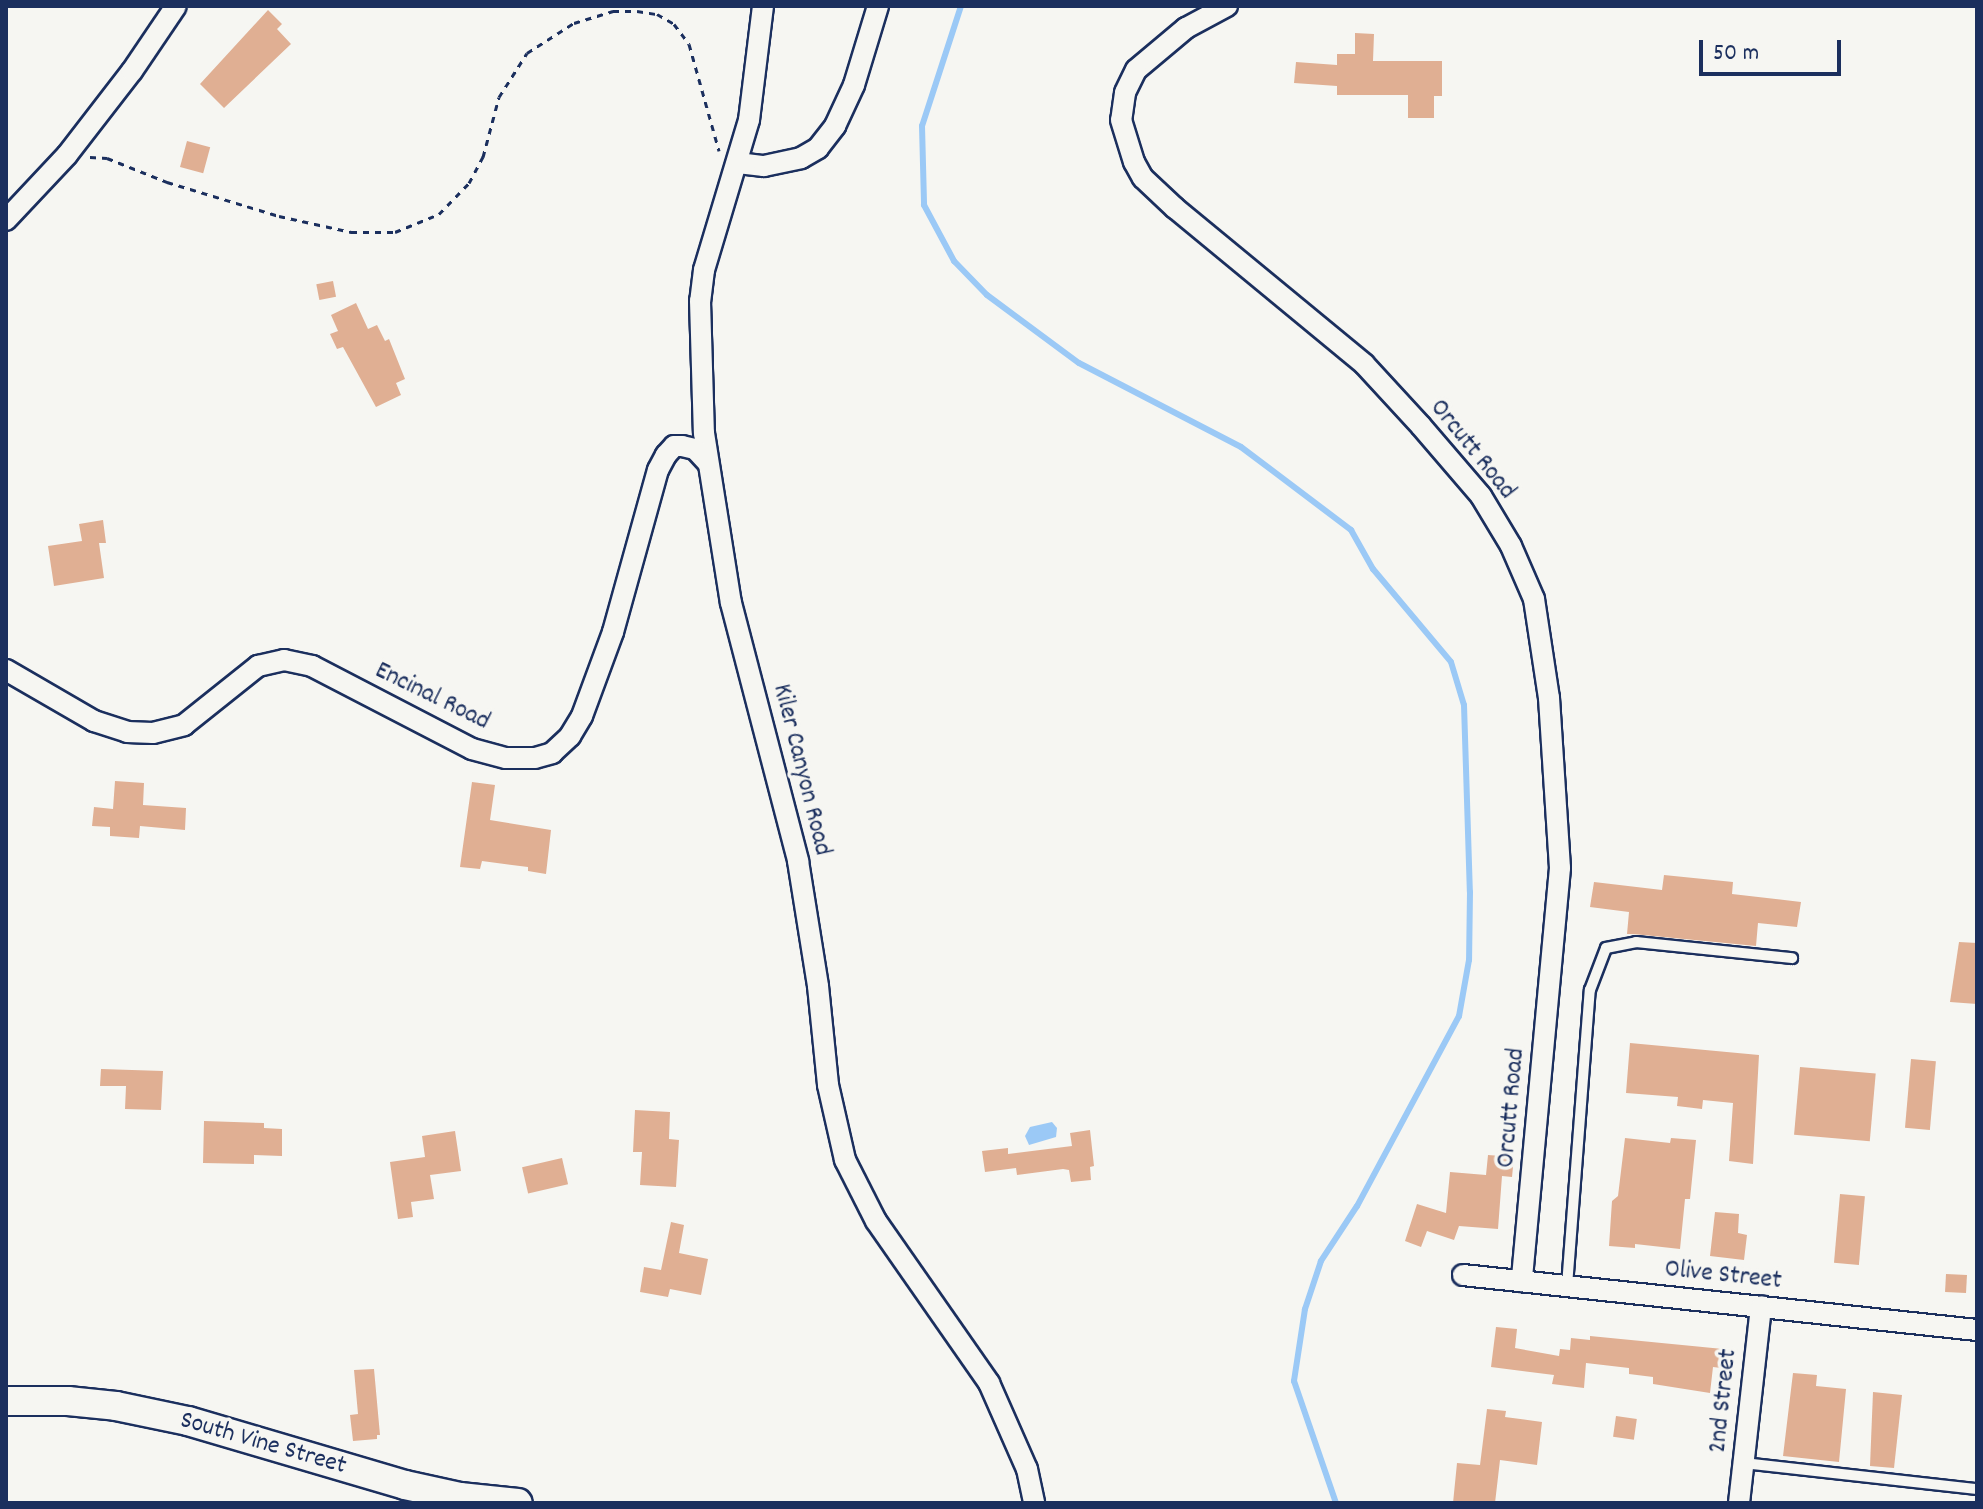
<!DOCTYPE html>
<style>
body{margin:0}
#map{position:relative;width:1983px;height:1509px;overflow:hidden;background:#f6f6f2;font-family:Dekko,sans-serif}
div>[style]{position:absolute}
[style*='--x']{left:calc(var(--x)*1px);top:calc(var(--y)*1px);width:calc(var(--w)*1px);rotate:calc(var(--a)*1deg)}
.water>*{inset:0;background:#9bc9f6}
.stream>*{height:6px;margin:-3px;padding:0 3px;transform-origin:3px;border-radius:3px;background:#9bc9f6}
.building>*{inset:0;background:#e0af93;transform-origin:0 0}
.path>*{height:3px;margin-top:-1.5px;transform-origin:0;background:repeating-linear-gradient(90deg,#1b2f5e 0 6px,transparent 0 12px)}
.roads{filter:drop-shadow(2px 0 #1b2f5e) drop-shadow(-2px 0 #1b2f5e) drop-shadow(0 2px #1b2f5e) drop-shadow(0 -2px #1b2f5e)}
.lane>*{height:10px;margin:-5px;padding:0 5px;transform-origin:5px;border-radius:5px;background:#f6f6f2}
.street>*{height:20px;margin:-10px;padding:0 10px;transform-origin:10px;border-radius:10px;background:#f6f6f2}
.secondary>*{height:28px;margin:-14px;padding:0 14px;transform-origin:14px;border-radius:14px;background:#f6f6f2}
span{translate:-50% -50%;white-space:nowrap;text-align:center;line-height:1.15;-webkit-text-stroke:7px #f6f6f2;paint-order:stroke}
.street-label{font-size:26px;color:#1b2f5e}
.frame{position:absolute;inset:0;border:8px solid #1b2f5e;pointer-events:none}
.scale{position:absolute;left:1699px;top:40px;width:142px;height:36px;box-sizing:border-box;border:4px solid #1b2f5e;border-top:0;padding-left:10px;font-size:24px;line-height:28px;white-space:nowrap;color:#1b2f5e;-webkit-text-stroke:6px #f6f6f2;paint-order:stroke}
</style>
<div id="map">
<div class="water">
<div style="clip-path:polygon(1052px 1122px,1057px 1128px,1056px 1137px,1029px 1145px,1025px 1136px,1030px 1127px)"></div>
</div>
<div class="stream">
<div style="--x:961;--y:6;--w:126;--a:108"></div>
<div style="--x:922;--y:126;--w:79;--a:88.5"></div>
<div style="--x:924;--y:205;--w:64;--a:61.8"></div>
<div style="--x:954;--y:261;--w:47;--a:45.9"></div>
<div style="--x:987;--y:295;--w:114;--a:36.5"></div>
<div style="--x:1079;--y:363;--w:182;--a:27.4"></div>
<div style="--x:1241;--y:447;--w:138;--a:37"></div>
<div style="--x:1351;--y:530;--w:45;--a:60.6"></div>
<div style="--x:1373;--y:569;--w:121;--a:50"></div>
<div style="--x:1451;--y:662;--w:45;--a:73.2"></div>
<div style="--x:1464;--y:705;--w:187;--a:88.2"></div>
<div style="--x:1470;--y:892;--w:68;--a:90.8"></div>
<div style="--x:1469;--y:960;--w:57;--a:100.1"></div>
<div style="--x:1459;--y:1016;--w:216;--a:118.2"></div>
<div style="--x:1357;--y:1206;--w:66;--a:123.2"></div>
<div style="--x:1321;--y:1261;--w:51;--a:108.4"></div>
<div style="--x:1305;--y:1309;--w:73;--a:98.7"></div>
<div style="--x:1294;--y:1381;--w:129;--a:71"></div>
</div>
<div class="building">
<div style="clip-path:polygon(268px 10px,282px 24px,277px 29px,291px 44px,224px 108px,200px 84px)"></div>
<div style="clip-path:polygon(1355px 33px,1374px 34px,1373px 61px,1442px 61px,1442px 96px,1434px 96px,1434px 118px,1408px 118px,1408px 95px,1337px 95px,1337px 86px,1294px 83px,1296px 62px,1337px 65px,1337px 54px,1355px 54px)"></div>
<div style="left:187px;top:141px;width:24px;height:27px;rotate:15deg"></div>
<div style="left:333px;top:281px;width:16px;height:17px;rotate:79deg"></div>
<div style="clip-path:polygon(356px 303px,368px 329px,377px 325px,385px 341px,389px 339px,405px 379px,396px 383px,401px 395px,376px 407px,343px 347px,337px 349px,330px 334px,338px 331px,331px 315px)"></div>
<div style="clip-path:polygon(103px 520px,106px 543px,99px 543px,104px 578px,54px 586px,48px 546px,82px 541px,79px 524px)"></div>
<div style="clip-path:polygon(115px 781px,144px 783px,143px 805px,186px 808px,185px 830px,140px 826px,139px 838px,110px 836px,110px 827px,92px 826px,94px 807px,113px 809px)"></div>
<div style="clip-path:polygon(472px 782px,495px 785px,490px 820px,551px 830px,546px 874px,528px 871px,528px 867px,482px 861px,480px 869px,460px 867px)"></div>
<div style="clip-path:polygon(1664px 875px,1733px 882px,1732px 894px,1801px 902px,1797px 927px,1758px 923px,1756px 946px,1633px 934px,1627px 934px,1629px 912px,1590px 907px,1594px 882px,1662px 890px)"></div>
<div style="clip-path:polygon(1959px 942px,1977px 943px,1977px 1004px,1950px 1002px)"></div>
<div style="clip-path:polygon(1630px 1043px,1759px 1055px,1753px 1164px,1729px 1161px,1733px 1103px,1703px 1100px,1702px 1109px,1677px 1106px,1678px 1097px,1626px 1093px)"></div>
<div style="left:1911px;top:1059px;width:25px;height:69px;rotate:5deg"></div>
<div style="left:1800px;top:1067px;width:76px;height:68px;rotate:5deg"></div>
<div style="clip-path:polygon(101px 1069px,163px 1071px,161px 1110px,125px 1109px,126px 1086px,100px 1086px)"></div>
<div style="clip-path:polygon(635px 1110px,670px 1112px,669px 1139px,679px 1140px,676px 1187px,640px 1185px,642px 1152px,633px 1152px)"></div>
<div style="clip-path:polygon(204px 1121px,264px 1123px,264px 1128px,282px 1129px,282px 1156px,254px 1155px,254px 1164px,203px 1163px)"></div>
<div style="clip-path:polygon(1090px 1130px,1094px 1166px,1090px 1167px,1091px 1180px,1071px 1182px,1069px 1170px,1063px 1169px,1017px 1175px,1016px 1168px,985px 1172px,982px 1151px,1008px 1148px,1008px 1154px,1072px 1146px,1070px 1133px)"></div>
<div style="clip-path:polygon(455px 1131px,461px 1171px,430px 1175px,434px 1199px,411px 1202px,413px 1217px,398px 1219px,390px 1162px,425px 1157px,422px 1136px)"></div>
<div style="clip-path:polygon(1625px 1138px,1670px 1143px,1671px 1138px,1696px 1140px,1690px 1199px,1685px 1199px,1680px 1249px,1635px 1244px,1635px 1248px,1609px 1246px,1612px 1201px,1618px 1196px)"></div>
<div style="clip-path:polygon(1488px 1155px,1514px 1157px,1512px 1177px,1502px 1176px,1498px 1229px,1459px 1226px,1454px 1240px,1427px 1231px,1421px 1247px,1405px 1241px,1417px 1204px,1446px 1213px,1450px 1172px,1486px 1175px)"></div>
<div style="left:562px;top:1158px;width:27px;height:41px;rotate:77deg"></div>
<div style="left:1840px;top:1194px;width:25px;height:69px;rotate:5deg"></div>
<div style="clip-path:polygon(1715px 1212px,1739px 1214px,1738px 1233px,1747px 1235px,1744px 1260px,1710px 1256px)"></div>
<div style="clip-path:polygon(671px 1222px,684px 1225px,679px 1253px,708px 1259px,701px 1295px,670px 1289px,668px 1297px,640px 1292px,644px 1267px,661px 1270px)"></div>
<div style="left:1946px;top:1274px;width:21px;height:18px;rotate:3deg"></div>
<div style="clip-path:polygon(1496px 1327px,1517px 1329px,1515px 1348px,1559px 1356px,1560px 1349px,1570px 1350px,1571px 1338px,1590px 1340px,1590px 1336px,1723px 1349px,1721px 1368px,1713px 1367px,1710px 1393px,1653px 1384px,1653px 1377px,1629px 1374px,1629px 1368px,1586px 1363px,1584px 1388px,1552px 1384px,1554px 1375px,1491px 1367px)"></div>
<div style="clip-path:polygon(374px 1369px,380px 1435px,377px 1435px,377px 1439px,353px 1441px,350px 1415px,358px 1414px,354px 1370px)"></div>
<div style="clip-path:polygon(1793px 1373px,1817px 1375px,1816px 1386px,1846px 1389px,1839px 1462px,1783px 1456px)"></div>
<div style="clip-path:polygon(1873px 1392px,1902px 1395px,1894px 1468px,1870px 1466px)"></div>
<div style="clip-path:polygon(1487px 1409px,1506px 1411px,1505px 1417px,1542px 1422px,1537px 1465px,1500px 1460px,1495px 1503px,1453px 1503px,1457px 1463px,1480px 1465px)"></div>
<div style="left:1616px;top:1416px;width:21px;height:21px;rotate:8deg"></div>
</div>
<div class="path">
<div style="--x:90;--y:157;--w:17;--a:3"></div>
<div style="--x:107;--y:158;--w:65;--a:21.8"></div>
<div style="--x:167;--y:182;--w:117;--a:16.9"></div>
<div style="--x:279;--y:216;--w:74;--a:12.5"></div>
<div style="--x:351;--y:232;--w:44;--a:0"></div>
<div style="--x:395;--y:232;--w:48;--a:-22.2"></div>
<div style="--x:439;--y:214;--w:43;--a:-45.9"></div>
<div style="--x:469;--y:183;--w:30;--a:-62"></div>
<div style="--x:483;--y:157;--w:62;--a:-75.1"></div>
<div style="--x:499;--y:97;--w:52;--a:-57.5"></div>
<div style="--x:527;--y:53;--w:56;--a:-32.6"></div>
<div style="--x:574;--y:23;--w:41;--a:-17.1"></div>
<div style="--x:613;--y:11;--w:24;--a:0"></div>
<div style="--x:637;--y:11;--w:20;--a:9"></div>
<div style="--x:657;--y:14;--w:20;--a:30"></div>
<div style="--x:674;--y:24;--w:25;--a:53"></div>
<div style="--x:689;--y:44;--w:111;--a:74.3"></div>
</div>
<div class="roads">
<div class="lane">
<div style="--x:1567;--y:1286;--w:297;--a:-85.6"></div>
<div style="--x:1590;--y:990;--w:45;--a:-69.1"></div>
<div style="--x:1606;--y:948;--w:31;--a:-11"></div>
<div style="--x:1636;--y:942;--w:157;--a:5.9"></div>
<div style="--x:1744;--y:1463;--w:234;--a:6.4"></div>
</div>
<div class="street">
<div style="--x:763;--y:6;--w:115;--a:97"></div>
<div style="--x:749;--y:120;--w:157;--a:106.7"></div>
<div style="--x:704;--y:270;--w:31;--a:97"></div>
<div style="--x:700;--y:301;--w:132;--a:88.3"></div>
<div style="--x:704;--y:433;--w:172;--a:81"></div>
<div style="--x:731;--y:603;--w:267;--a:75.4"></div>
<div style="--x:798;--y:861;--w:127;--a:80.9"></div>
<div style="--x:818;--y:986;--w:100;--a:84.2"></div>
<div style="--x:828;--y:1085;--w:77;--a:77.2"></div>
<div style="--x:845;--y:1160;--w:68;--a:63.1"></div>
<div style="--x:876;--y:1221;--w:198;--a:55.1"></div>
<div style="--x:989;--y:1383;--w:94;--a:66.2"></div>
<div style="--x:1027;--y:1469;--w:35;--a:78"></div>
<div style="--x:1227;--y:6;--w:47;--a:151.8"></div>
<div style="--x:1186;--y:28;--w:65;--a:140"></div>
<div style="--x:1136;--y:70;--w:25;--a:116"></div>
<div style="--x:1125;--y:93;--w:27;--a:98"></div>
<div style="--x:1121;--y:120;--w:44;--a:72.8"></div>
<div style="--x:1134;--y:162;--w:18;--a:61"></div>
<div style="--x:1143;--y:178;--w:44;--a:43.2"></div>
<div style="--x:1175;--y:208;--w:245;--a:39.5"></div>
<div style="--x:1364;--y:364;--w:84;--a:47.4"></div>
<div style="--x:1421;--y:426;--w:92;--a:49.4"></div>
<div style="--x:1481;--y:496;--w:58;--a:59"></div>
<div style="--x:1511;--y:546;--w:58;--a:66.5"></div>
<div style="--x:1534;--y:599;--w:100;--a:81.4"></div>
<div style="--x:1549;--y:698;--w:170;--a:86.3"></div>
<div style="--x:1560;--y:868;--w:415;--a:95.3"></div>
<div style="--x:738;--y:163;--w:26;--a:7"></div>
<div style="--x:764;--y:166;--w:38;--a:-12"></div>
<div style="--x:801;--y:158;--w:20;--a:-30"></div>
<div style="--x:818;--y:148;--w:28;--a:-52"></div>
<div style="--x:835;--y:126;--w:45;--a:-65.1"></div>
<div style="--x:854;--y:85;--w:83;--a:-73.1"></div>
<div style="--x:6;--y:220;--w:89;--a:-46.8"></div>
<div style="--x:67;--y:155;--w:106;--a:-52.3"></div>
<div style="--x:132;--y:71;--w:78;--a:-55.9"></div>
<div style="--x:6;--y:670;--w:102;--a:30.1"></div>
<div style="--x:94;--y:721;--w:35;--a:18"></div>
<div style="--x:127;--y:732;--w:26;--a:2"></div>
<div style="--x:153;--y:733;--w:32;--a:-14"></div>
<div style="--x:184;--y:725;--w:95;--a:-38.6"></div>
<div style="--x:258;--y:666;--w:27;--a:-13"></div>
<div style="--x:284;--y:660;--w:29;--a:12"></div>
<div style="--x:312;--y:666;--w:180;--a:27.4"></div>
<div style="--x:472;--y:749;--w:35;--a:15"></div>
<div style="--x:506;--y:758;--w:29;--a:0"></div>
<div style="--x:535;--y:758;--w:18;--a:-16"></div>
<div style="--x:552;--y:753;--w:25;--a:-43"></div>
<div style="--x:570;--y:736;--w:23;--a:-59"></div>
<div style="--x:582;--y:716;--w:90;--a:-69.7"></div>
<div style="--x:613;--y:632;--w:168;--a:-74.5"></div>
<div style="--x:658;--y:470;--w:17;--a:-62"></div>
<div style="--x:666;--y:455;--w:12;--a:-48"></div>
<div style="--x:674;--y:446;--w:8;--a:0"></div>
<div style="--x:682;--y:446;--w:13;--a:13"></div>
<div style="--x:695;--y:449;--w:19;--a:47"></div>
<div style="--x:1463;--y:1275;--w:517;--a:6.11"></div>
<div style="--x:1739;--y:1503;--w:198;--a:-83.6"></div>
</div>
<div class="secondary">
<div style="--x:6;--y:1401;--w:62;--a:0"></div>
<div style="--x:68;--y:1401;--w:48;--a:5.9"></div>
<div style="--x:116;--y:1406;--w:74;--a:11.8"></div>
<div style="--x:188;--y:1421;--w:226;--a:16.4"></div>
<div style="--x:405;--y:1485;--w:56;--a:12.3"></div>
<div style="--x:460;--y:1497;--w:58;--a:5.9"></div>
</div>
</div>
<div class="street-label">
<span style="left:1472px;top:450px;rotate:51deg">Orcutt Road</span>
<span style="left:432px;top:697px;rotate:26deg">Encinal Road</span>
<span style="left:801px;top:770px;rotate:76deg">Kiler Canyon Road</span>
<span style="left:1512px;top:1108px;rotate:-85deg">Orcutt Road</span>
<span style="left:1723px;top:1276px;rotate:6deg">Olive Street</span>
<span style="left:1724px;top:1401px;rotate:-84deg">2nd Street</span>
<span style="left:263px;top:1444px;rotate:16deg">South Vine Street</span>
</div>
<div class="frame"></div>
<div class="scale">50 m</div>
</div>
